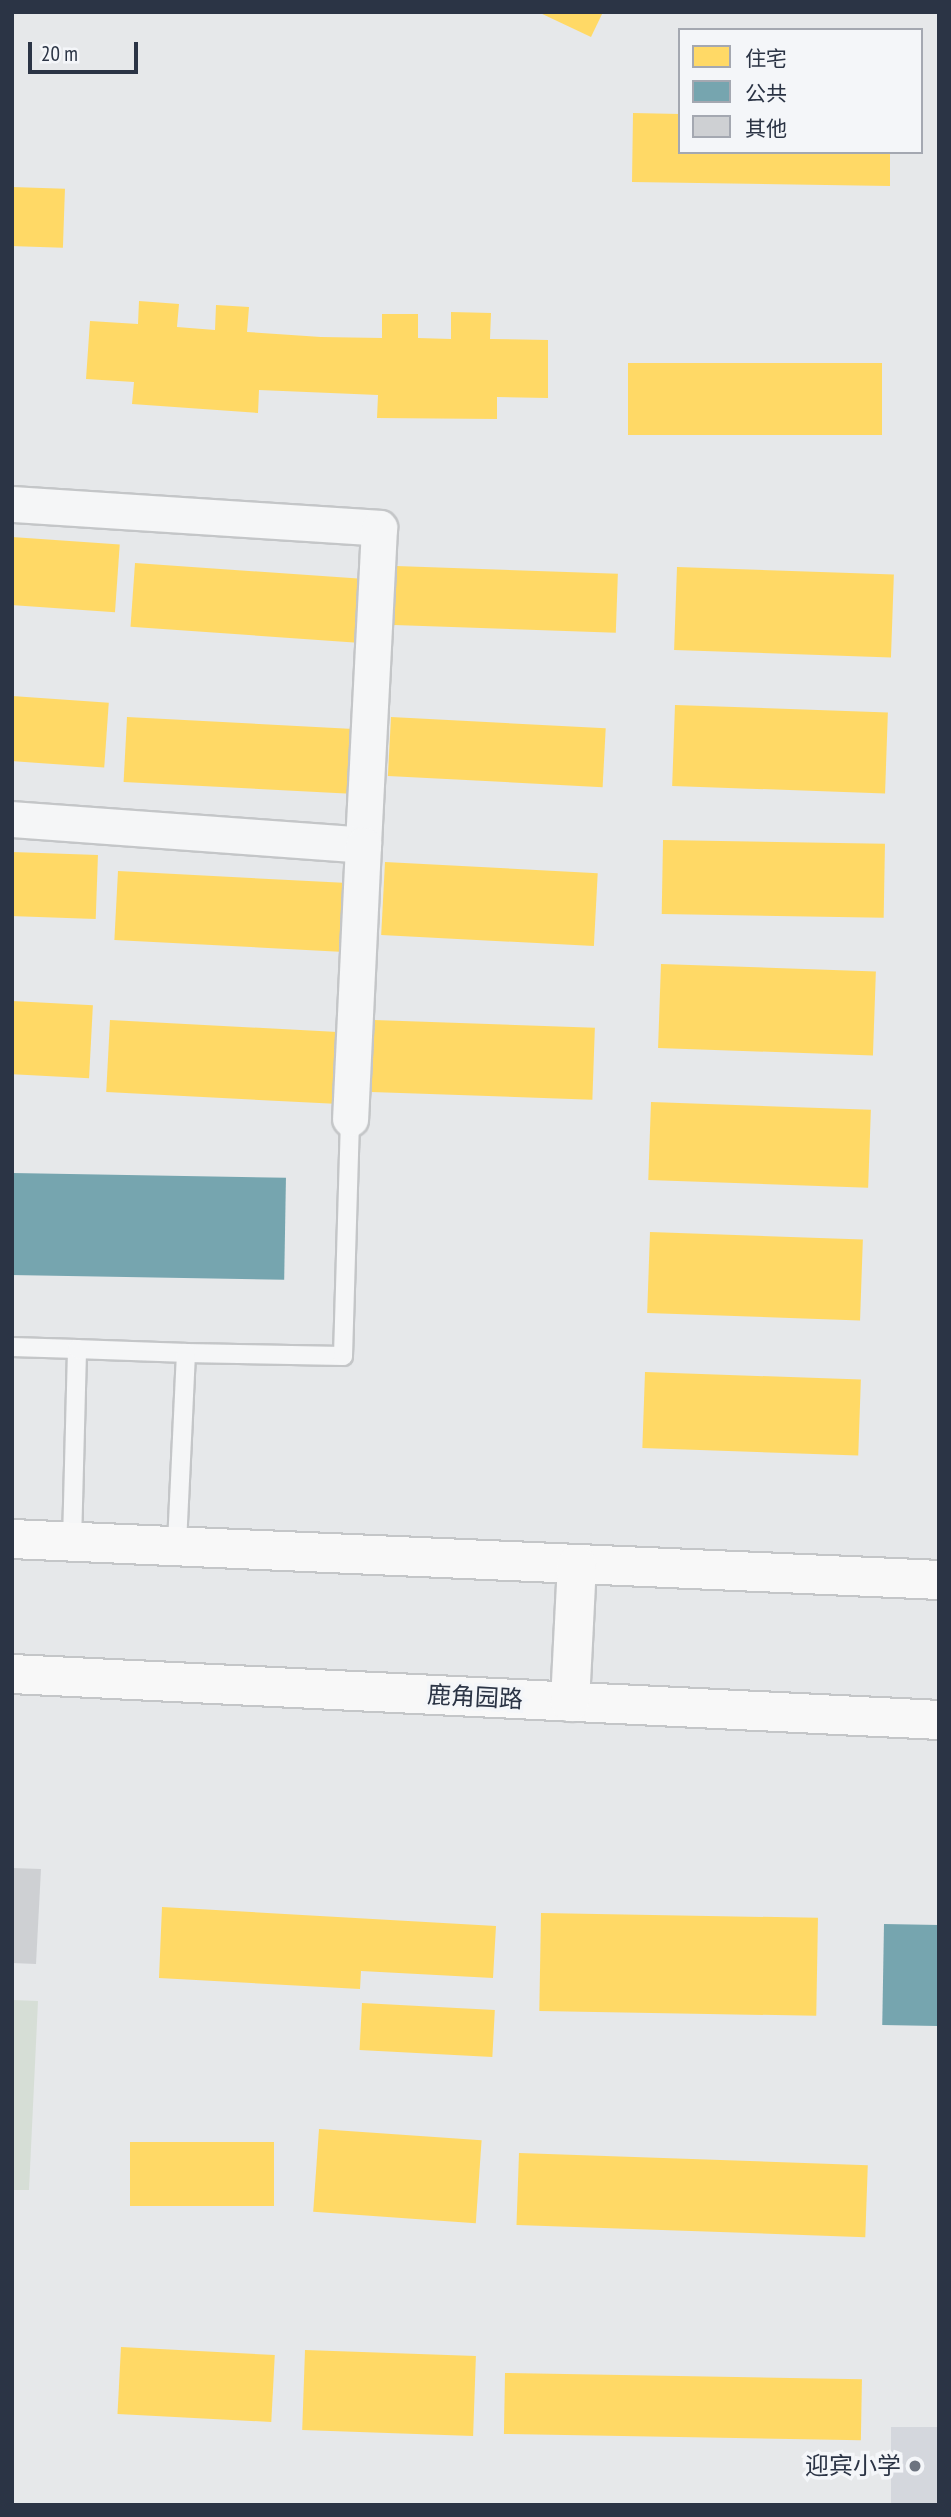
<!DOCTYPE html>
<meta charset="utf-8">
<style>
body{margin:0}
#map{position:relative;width:951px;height:2517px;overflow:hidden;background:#e6e8ea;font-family:"PT Sans Narrow","Noto Sans SC",sans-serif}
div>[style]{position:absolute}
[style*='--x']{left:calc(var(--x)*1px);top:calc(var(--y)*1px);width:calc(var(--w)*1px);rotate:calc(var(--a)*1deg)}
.built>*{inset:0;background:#d4d7dd;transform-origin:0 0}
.green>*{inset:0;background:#d6ded6}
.homes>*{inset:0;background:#ffd966;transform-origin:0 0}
.public>*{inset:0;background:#76a5af;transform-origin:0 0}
.building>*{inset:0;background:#ced0d3}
.roads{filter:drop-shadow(2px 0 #c4c6c8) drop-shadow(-2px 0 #c4c6c8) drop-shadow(0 2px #c4c6c8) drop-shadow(0 -2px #c4c6c8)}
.lane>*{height:18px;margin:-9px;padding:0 9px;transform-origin:9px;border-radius:9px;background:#f5f6f7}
.street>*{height:35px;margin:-17.5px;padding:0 17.5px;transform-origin:17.5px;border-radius:17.5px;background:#f5f6f7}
.secondary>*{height:38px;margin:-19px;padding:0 19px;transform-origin:19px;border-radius:19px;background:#f8f8f8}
.dots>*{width:19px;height:19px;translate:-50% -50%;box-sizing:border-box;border:4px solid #f4f6f9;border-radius:50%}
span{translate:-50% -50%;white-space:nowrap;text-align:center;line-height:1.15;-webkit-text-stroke:7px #f4f6f9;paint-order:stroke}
.street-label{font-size:24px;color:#2b3445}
.poi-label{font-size:24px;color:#2b3445}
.right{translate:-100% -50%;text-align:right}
.frame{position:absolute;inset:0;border:14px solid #2b3445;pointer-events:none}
.legend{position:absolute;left:678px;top:28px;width:245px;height:126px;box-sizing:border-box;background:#f4f6f9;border:2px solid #a4a8b1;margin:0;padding:9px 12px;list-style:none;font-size:21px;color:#2b3445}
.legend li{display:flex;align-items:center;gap:14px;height:35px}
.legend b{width:35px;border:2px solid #a4a8b1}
.scale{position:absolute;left:28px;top:42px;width:110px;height:32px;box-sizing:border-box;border:4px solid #2b3445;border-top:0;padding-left:9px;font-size:21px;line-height:24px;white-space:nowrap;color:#2b3445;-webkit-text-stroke:5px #f4f6f9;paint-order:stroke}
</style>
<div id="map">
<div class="built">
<div style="left:891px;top:2427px;width:48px;height:78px"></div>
</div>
<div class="green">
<div style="clip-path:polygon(12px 2000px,38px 2001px,29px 2190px,12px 2190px)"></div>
</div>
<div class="homes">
<div style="clip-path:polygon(538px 12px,603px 12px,591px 37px)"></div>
<div style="clip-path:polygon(633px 113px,680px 114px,680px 152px,890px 152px,890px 186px,632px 182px)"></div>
<div style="left:12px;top:187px;width:53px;height:59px;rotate:2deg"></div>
<div style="clip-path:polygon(139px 301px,179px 304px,177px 327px,215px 330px,216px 305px,249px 307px,247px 332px,321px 337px,382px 338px,382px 314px,418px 314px,418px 338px,451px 339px,451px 312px,491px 313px,490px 339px,548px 340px,548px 398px,497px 397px,497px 419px,377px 418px,378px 395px,259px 390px,258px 413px,132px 404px,134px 382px,86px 379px,90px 321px,138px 324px)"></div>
<div style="left:628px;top:363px;width:254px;height:72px"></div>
<div style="left:12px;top:537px;width:108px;height:68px;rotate:4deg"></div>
<div style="left:135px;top:563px;width:231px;height:64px;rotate:4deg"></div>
<div style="left:396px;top:566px;width:222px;height:59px;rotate:2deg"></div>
<div style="left:677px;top:567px;width:217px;height:83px;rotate:2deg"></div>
<div style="left:12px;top:696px;width:97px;height:65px;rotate:4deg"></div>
<div style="left:675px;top:705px;width:213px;height:81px;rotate:2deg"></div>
<div style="left:127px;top:717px;width:227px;height:65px;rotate:3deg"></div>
<div style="left:391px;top:717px;width:215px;height:59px;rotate:3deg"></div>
<div style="left:663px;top:840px;width:222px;height:74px;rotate:1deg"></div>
<div style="left:12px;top:852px;width:86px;height:64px;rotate:2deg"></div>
<div style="left:385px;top:862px;width:213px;height:73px;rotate:3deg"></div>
<div style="left:118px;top:871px;width:230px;height:69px;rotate:3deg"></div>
<div style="left:661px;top:964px;width:215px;height:84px;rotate:2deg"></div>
<div style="left:12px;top:1001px;width:81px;height:73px;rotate:3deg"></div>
<div style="left:110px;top:1020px;width:228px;height:72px;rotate:3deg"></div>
<div style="left:374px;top:1020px;width:221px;height:72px;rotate:2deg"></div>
<div style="left:651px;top:1102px;width:220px;height:78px;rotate:2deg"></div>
<div style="left:650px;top:1232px;width:213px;height:81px;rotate:2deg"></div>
<div style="left:645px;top:1372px;width:216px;height:76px;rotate:2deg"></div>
<div style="clip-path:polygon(162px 1907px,496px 1926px,493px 1978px,361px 1971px,360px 1989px,159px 1978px)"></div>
<div style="left:541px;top:1913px;width:277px;height:98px;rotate:1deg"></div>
<div style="left:362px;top:2003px;width:133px;height:47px;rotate:3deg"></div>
<div style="left:319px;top:2129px;width:163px;height:83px;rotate:4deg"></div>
<div style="left:130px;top:2142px;width:144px;height:64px"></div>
<div style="left:519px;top:2153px;width:349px;height:72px;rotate:2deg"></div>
<div style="left:121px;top:2347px;width:154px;height:67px;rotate:3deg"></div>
<div style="left:305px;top:2350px;width:171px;height:80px;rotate:2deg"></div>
<div style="left:505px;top:2373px;width:357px;height:61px;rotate:1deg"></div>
</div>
<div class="public">
<div style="left:12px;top:1173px;width:274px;height:102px;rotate:1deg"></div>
<div style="left:884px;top:1924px;width:55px;height:101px;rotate:1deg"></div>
</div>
<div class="building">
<div style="clip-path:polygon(12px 1868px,41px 1869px,36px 1964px,12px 1963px)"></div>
</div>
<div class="roads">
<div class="lane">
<div style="--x:12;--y:1347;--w:65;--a:1.8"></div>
<div style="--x:186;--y:1353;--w:157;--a:1.1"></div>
<div style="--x:343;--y:1356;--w:237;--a:-88.3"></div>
<div style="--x:72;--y:1542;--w:193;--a:-88.5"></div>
<div style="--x:77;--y:1349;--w:109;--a:2.1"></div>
<div style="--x:186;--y:1353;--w:194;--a:92.7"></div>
</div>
<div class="street">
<div style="--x:12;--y:504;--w:368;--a:3.7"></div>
<div style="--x:379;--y:528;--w:317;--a:92.9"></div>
<div style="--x:12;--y:819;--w:352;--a:4.2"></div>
<div style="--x:363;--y:845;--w:274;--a:92.7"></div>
</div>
<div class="secondary">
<div style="--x:12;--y:1539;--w:928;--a:2.53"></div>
<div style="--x:12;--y:1674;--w:928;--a:2.84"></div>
<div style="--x:570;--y:1702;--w:137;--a:-87.1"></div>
</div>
</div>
<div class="dots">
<div style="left:915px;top:2466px;background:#6c737f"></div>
</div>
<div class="street-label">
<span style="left:475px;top:1697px;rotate:3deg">鹿角园路</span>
</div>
<div class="poi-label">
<span class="right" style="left:901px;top:2466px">迎宾小学</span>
</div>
<div class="frame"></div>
<ul class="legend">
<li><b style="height:19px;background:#ffd966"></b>住宅</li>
<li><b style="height:19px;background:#76a5af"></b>公共</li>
<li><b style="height:19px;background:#ced0d3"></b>其他</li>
</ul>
<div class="scale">20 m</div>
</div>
